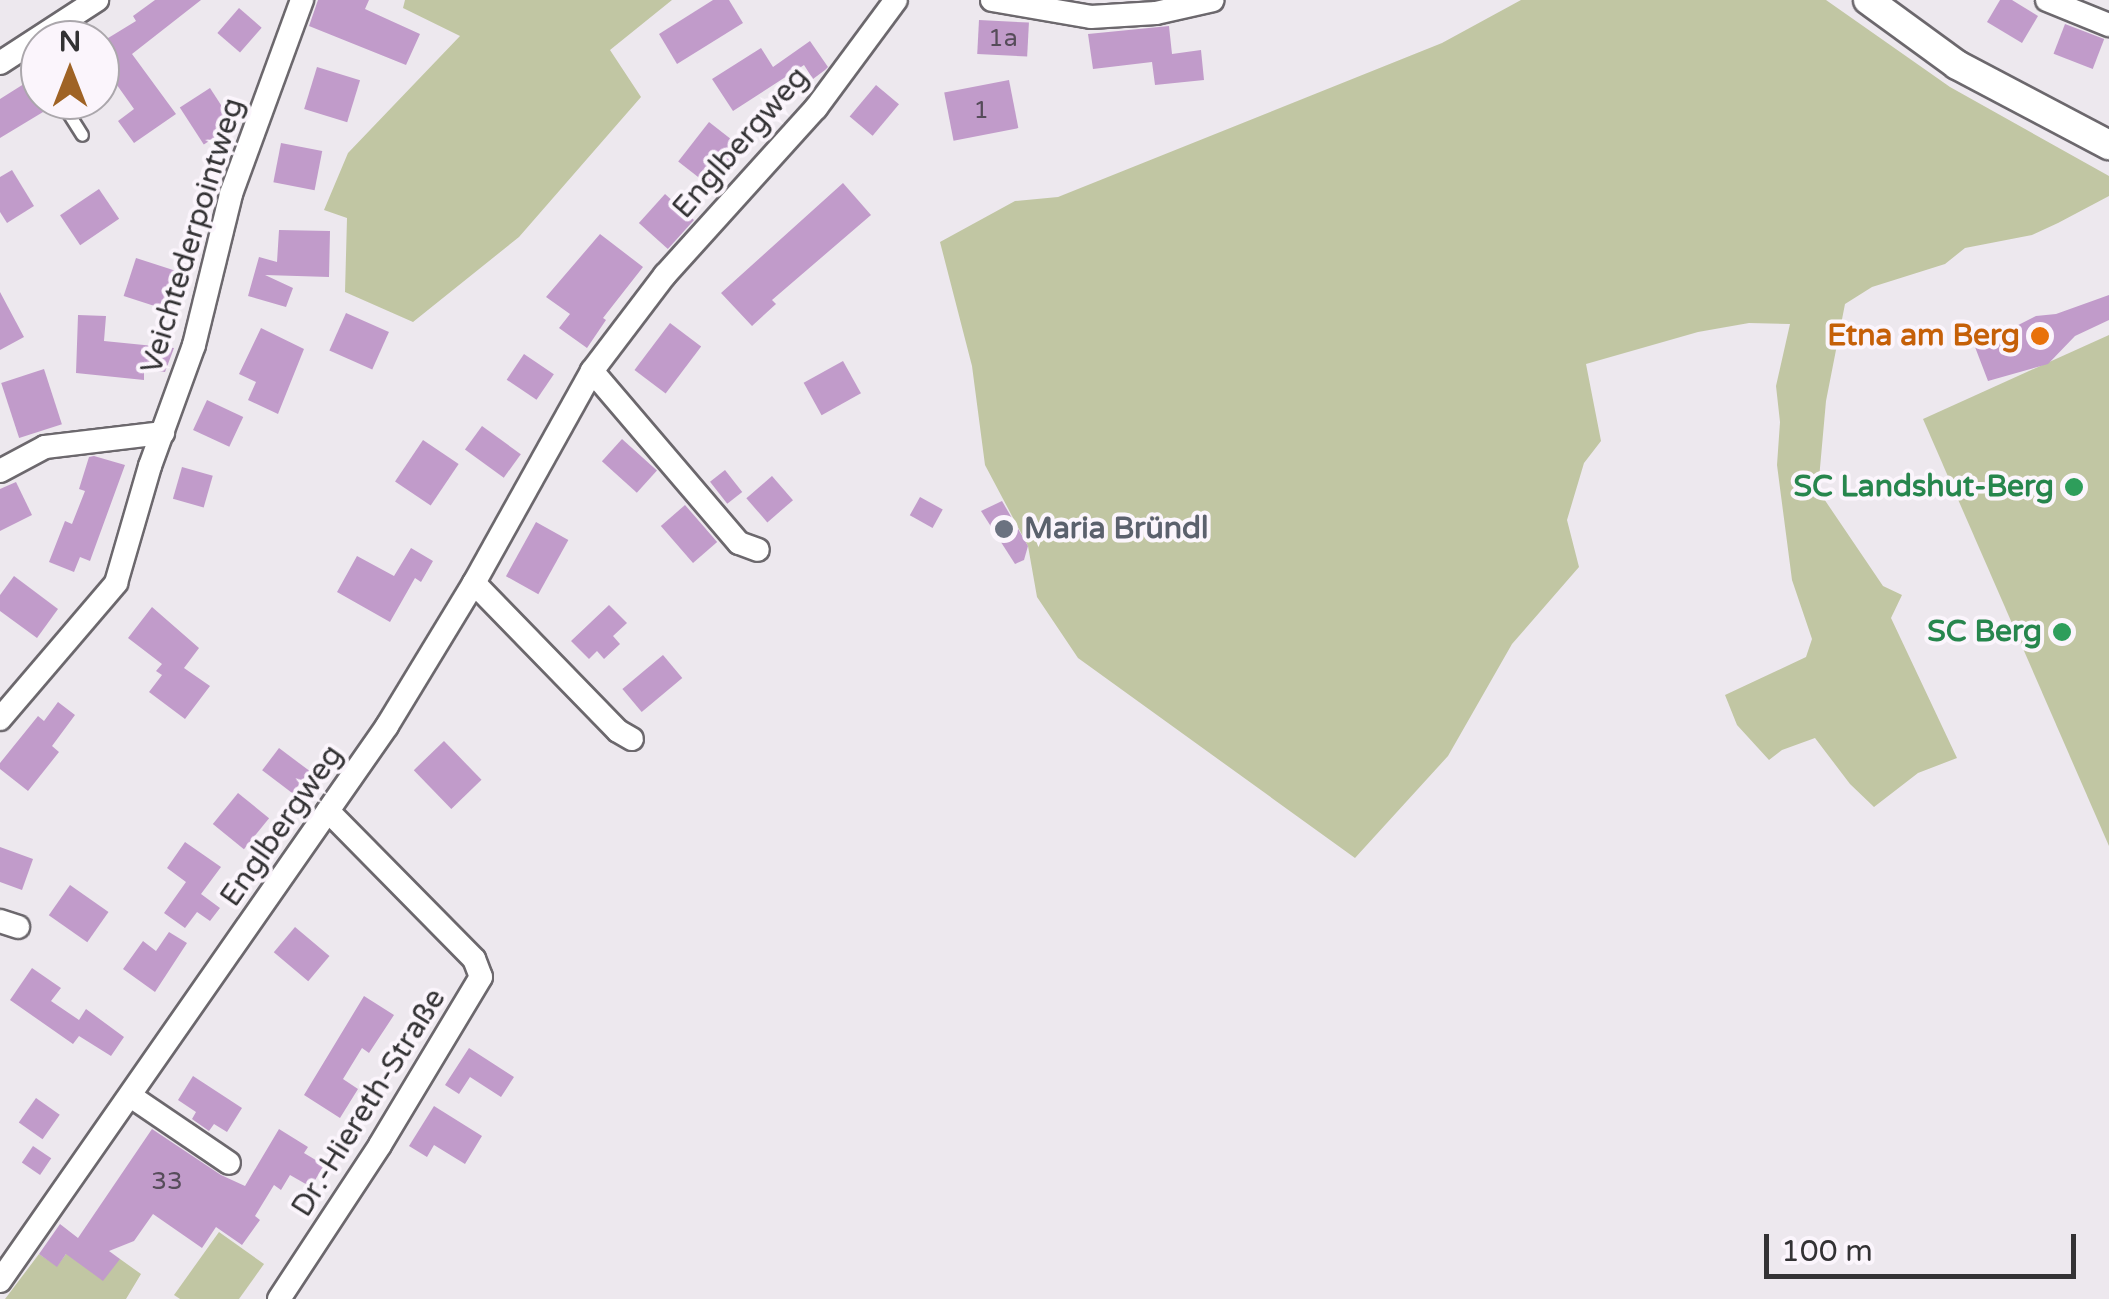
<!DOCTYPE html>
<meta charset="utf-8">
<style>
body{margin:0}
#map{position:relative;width:2109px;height:1299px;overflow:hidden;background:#ede8ee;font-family:"Varela Round",sans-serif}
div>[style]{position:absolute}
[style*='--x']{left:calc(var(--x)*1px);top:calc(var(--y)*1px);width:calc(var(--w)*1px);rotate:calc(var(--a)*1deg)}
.green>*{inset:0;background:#c1c6a3}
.building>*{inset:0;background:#c19bca;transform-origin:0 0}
.roads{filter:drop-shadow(2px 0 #6c686d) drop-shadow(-2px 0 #6c686d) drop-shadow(0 2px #6c686d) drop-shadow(0 -2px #6c686d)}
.service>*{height:11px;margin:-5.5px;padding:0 5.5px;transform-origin:5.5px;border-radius:5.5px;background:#fff}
.minor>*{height:22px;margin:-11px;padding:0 11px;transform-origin:11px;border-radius:11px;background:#fff}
.tertiary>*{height:28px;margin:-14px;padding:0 14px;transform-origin:14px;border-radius:14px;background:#fff}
.dots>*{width:28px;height:28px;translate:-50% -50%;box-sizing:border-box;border:5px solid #fbf5fc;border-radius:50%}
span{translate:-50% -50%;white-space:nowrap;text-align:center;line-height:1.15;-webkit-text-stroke:8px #fbf5fc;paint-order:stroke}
.number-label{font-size:25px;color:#564c5a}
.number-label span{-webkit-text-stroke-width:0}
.street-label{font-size:30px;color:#333234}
.food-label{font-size:30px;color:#c56008;font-weight:700}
.right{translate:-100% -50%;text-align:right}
.leisure-label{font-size:30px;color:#27864d;font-weight:700}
.worship-label{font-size:30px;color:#5b616d;font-weight:700}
.left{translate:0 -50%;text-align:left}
.north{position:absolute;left:20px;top:20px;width:100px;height:100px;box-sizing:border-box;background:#fbf5fc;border:2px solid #aba7ac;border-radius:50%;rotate:0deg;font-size:28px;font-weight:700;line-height:40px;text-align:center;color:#333234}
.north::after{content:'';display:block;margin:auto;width:35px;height:45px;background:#9f6325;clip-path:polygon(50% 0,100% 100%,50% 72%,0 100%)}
.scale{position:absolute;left:1764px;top:1234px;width:312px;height:45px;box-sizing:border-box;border:5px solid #333234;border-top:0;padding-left:12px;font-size:30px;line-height:35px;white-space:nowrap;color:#333234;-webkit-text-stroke:8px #fbf5fc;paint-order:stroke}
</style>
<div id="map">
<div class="green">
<div style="clip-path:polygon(405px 0,672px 0,610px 50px,641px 97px,519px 237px,413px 322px,345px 292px,347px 218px,324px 210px,348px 153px,460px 36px,403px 8px)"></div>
<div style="clip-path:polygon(1521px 0,1826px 0,1950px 87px,2109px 176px,2109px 196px,2058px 223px,2032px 235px,1965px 248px,1945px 264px,1872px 287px,1845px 304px,1826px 401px,1818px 490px,1883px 586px,1902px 595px,1891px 618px,1957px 758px,1918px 773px,1874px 807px,1850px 784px,1815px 738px,1782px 750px,1769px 760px,1737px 725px,1725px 695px,1806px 657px,1812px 639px,1792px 580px,1777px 465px,1780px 422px,1776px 386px,1790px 324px,1749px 323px,1698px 332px,1586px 364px,1601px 441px,1584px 463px,1567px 520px,1579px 567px,1512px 644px,1448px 756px,1355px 858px,1078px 658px,1037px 597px,1028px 546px,985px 465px,972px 366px,940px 242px,1015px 201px,1058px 197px,1442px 43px)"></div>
<div style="clip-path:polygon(2109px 335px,2109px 846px,1923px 419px)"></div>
<div style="clip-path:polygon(219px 1232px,264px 1264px,239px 1299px,180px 1299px,174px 1295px)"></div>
<div style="clip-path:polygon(39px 1254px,57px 1266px,66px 1254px,120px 1259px,141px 1274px,126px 1299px,5px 1299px)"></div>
</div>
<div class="building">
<div style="clip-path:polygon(155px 0,201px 0,132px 54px,176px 114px,134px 143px,118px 121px,134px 109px,107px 71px,100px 75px,100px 43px,136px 21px,133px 16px)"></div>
<div style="clip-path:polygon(318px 0,369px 0,365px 9px,420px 34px,406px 65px,309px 26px)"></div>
<div style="clip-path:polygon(713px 0,729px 0,743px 23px,677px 64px,659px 34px)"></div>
<div style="clip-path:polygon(2000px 0,2012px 0,2038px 16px,2022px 43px,1987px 22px)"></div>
<div style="left:239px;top:8px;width:30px;height:33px;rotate:41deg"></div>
<div style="left:979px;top:20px;width:50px;height:34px;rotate:3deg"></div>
<div style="left:2065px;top:24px;width:42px;height:32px;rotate:21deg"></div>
<div style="clip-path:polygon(1169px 26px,1172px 54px,1201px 50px,1204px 80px,1155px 85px,1152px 62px,1093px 69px,1088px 34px)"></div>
<div style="clip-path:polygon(810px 41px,828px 67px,825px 70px,813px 79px,804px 65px,733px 111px,712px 79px,761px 48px,773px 67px)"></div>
<div style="left:317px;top:67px;width:45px;height:44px;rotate:17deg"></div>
<div style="left:1009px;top:80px;width:49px;height:66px;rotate:79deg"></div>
<div style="clip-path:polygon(27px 82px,30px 88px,40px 82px,40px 100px,51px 100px,53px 106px,0 138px,0 99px)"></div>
<div style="left:876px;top:85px;width:30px;height:41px;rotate:40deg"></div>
<div style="left:210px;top:88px;width:44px;height:36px;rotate:57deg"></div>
<div style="left:709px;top:122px;width:46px;height:50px;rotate:38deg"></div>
<div style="left:281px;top:143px;width:42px;height:40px;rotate:11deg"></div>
<div style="clip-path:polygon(12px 170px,34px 206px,7px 223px,0 212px,0 177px)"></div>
<div style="clip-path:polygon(843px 183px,871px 215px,772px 300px,776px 304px,752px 326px,721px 293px)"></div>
<div style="left:99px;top:189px;width:36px;height:47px;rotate:56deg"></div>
<div style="left:665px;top:194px;width:39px;height:39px;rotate:42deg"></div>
<div style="clip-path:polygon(279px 230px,330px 231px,329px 277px,265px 275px,293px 288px,286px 307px,248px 296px,259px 257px,277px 262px)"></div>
<div style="clip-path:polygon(600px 234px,643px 267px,603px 318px,606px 320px,587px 348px,559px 328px,570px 314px,546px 297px)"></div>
<div style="left:136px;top:258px;width:52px;height:40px;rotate:18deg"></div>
<div style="clip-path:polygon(0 292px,24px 337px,0 350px)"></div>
<div style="clip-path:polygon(2109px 295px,2109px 320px,2075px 336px,2048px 364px,1988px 381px,1975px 347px,2036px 316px,2056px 314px)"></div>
<div style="left:346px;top:313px;width:47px;height:41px;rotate:24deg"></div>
<div style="clip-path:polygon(78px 315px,106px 316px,104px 341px,174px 348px,165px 372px,144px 369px,144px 380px,76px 373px)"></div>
<div style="left:670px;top:323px;width:39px;height:59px;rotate:37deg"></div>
<div style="clip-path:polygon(261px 328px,304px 349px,278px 414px,248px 400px,256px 382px,239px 374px)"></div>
<div style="left:524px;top:354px;width:36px;height:31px;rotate:34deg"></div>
<div style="left:843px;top:361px;width:37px;height:45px;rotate:61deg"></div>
<div style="left:44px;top:369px;width:58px;height:45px;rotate:72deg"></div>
<div style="left:207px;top:400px;width:40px;height:33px;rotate:25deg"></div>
<div style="left:482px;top:426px;width:48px;height:29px;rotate:36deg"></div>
<div style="left:622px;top:439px;width:47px;height:30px;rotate:42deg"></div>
<div style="left:423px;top:440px;width:43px;height:50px;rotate:34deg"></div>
<div style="clip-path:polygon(94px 456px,125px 465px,90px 561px,80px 557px,74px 572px,49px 562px,65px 521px,72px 524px,85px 491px,79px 489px,89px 457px)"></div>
<div style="left:182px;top:467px;width:32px;height:33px;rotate:16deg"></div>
<div style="left:725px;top:470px;width:28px;height:19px;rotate:52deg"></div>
<div style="left:772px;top:476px;width:32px;height:34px;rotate:49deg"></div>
<div style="clip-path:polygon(16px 482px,32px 515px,0 531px,0 489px)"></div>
<div style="left:920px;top:497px;width:26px;height:21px;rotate:29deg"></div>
<div style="clip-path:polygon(1002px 501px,1028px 546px,1024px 560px,1015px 564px,981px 511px)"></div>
<div style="left:685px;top:505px;width:49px;height:32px;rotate:49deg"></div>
<div style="left:536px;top:522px;width:37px;height:62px;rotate:29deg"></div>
<div style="clip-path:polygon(411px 548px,433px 561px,421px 582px,415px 578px,390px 622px,337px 592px,357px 556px,394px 576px)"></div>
<div style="clip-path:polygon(14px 576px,58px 609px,37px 638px,0 611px,0 595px)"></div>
<div style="clip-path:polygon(609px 605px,627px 623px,613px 636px,620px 644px,604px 659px,597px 651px,589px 659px,571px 641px)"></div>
<div style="clip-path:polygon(152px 607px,199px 648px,184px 668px,210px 686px,185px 719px,149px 692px,162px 675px,156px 671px,162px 664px,128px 638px)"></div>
<div style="left:663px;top:655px;width:30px;height:53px;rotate:50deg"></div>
<div style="clip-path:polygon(58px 702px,75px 715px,52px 746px,59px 752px,28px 791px,0 769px,0 763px,38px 716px,44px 721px)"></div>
<div style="left:444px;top:741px;width:54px;height:42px;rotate:46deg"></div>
<div style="left:279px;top:748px;width:38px;height:28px;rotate:37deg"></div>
<div style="left:238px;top:793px;width:40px;height:40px;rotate:39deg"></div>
<div style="clip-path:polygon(185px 842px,221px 867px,201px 894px,220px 908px,210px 921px,197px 912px,185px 928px,164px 913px,186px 882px,167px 868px)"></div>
<div style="clip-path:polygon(0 847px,33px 859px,22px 890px,0 882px)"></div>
<div style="left:70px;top:885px;width:47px;height:37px;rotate:35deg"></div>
<div style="left:295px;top:927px;width:45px;height:33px;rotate:40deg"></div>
<div style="clip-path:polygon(169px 932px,187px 943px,155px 992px,123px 969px,143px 941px,156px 951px)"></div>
<div style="clip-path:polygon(32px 968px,61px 988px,51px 1001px,79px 1020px,86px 1009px,124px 1037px,111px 1056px,79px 1036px,73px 1044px,10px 1000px)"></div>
<div style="clip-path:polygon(364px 996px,394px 1015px,369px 1053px,362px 1048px,343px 1079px,358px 1089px,340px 1118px,304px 1095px)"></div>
<div style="clip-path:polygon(469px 1048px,514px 1077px,501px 1097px,470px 1077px,459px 1094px,445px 1085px)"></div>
<div style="clip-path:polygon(193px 1076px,242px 1108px,227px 1132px,214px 1124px,209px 1131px,192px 1119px,196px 1112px,178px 1100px)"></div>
<div style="left:36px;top:1098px;width:29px;height:30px;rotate:35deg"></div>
<div style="clip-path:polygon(434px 1106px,482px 1136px,465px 1164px,434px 1145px,427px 1157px,409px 1146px)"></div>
<div style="clip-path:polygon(152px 1129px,221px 1175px,245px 1186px,279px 1129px,308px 1147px,304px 1153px,324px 1165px,311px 1187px,290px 1175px,281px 1190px,274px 1185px,255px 1216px,260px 1220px,242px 1245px,216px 1227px,202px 1248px,153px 1214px,134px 1241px,109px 1251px,120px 1259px,103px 1281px,66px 1254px,57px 1267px,39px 1254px,60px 1224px,78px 1238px)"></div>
<div style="left:33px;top:1146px;width:22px;height:20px;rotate:34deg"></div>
</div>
<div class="roads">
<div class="service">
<div style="--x:25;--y:47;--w:27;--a:57"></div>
<div style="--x:60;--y:100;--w:41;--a:57.8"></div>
</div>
<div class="minor">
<div style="--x:992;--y:0;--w:100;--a:9.7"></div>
<div style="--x:1091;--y:17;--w:65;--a:-3.5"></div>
<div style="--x:1156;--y:13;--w:58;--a:-12.8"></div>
<div style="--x:2047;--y:0;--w:67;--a:22"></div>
<div style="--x:0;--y:63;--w:116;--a:-33"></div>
<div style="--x:592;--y:371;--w:226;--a:49.5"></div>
<div style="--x:739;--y:543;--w:20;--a:20"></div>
<div style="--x:0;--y:471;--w:51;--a:-28.1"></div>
<div style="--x:45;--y:447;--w:119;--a:-6.8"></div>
<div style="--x:474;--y:583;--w:206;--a:45.8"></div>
<div style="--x:618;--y:731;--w:16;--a:30"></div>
<div style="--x:0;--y:719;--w:179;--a:-49.5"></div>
<div style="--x:116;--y:583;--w:122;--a:-73.8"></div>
<div style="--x:150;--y:466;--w:129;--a:-70"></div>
<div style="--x:194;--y:345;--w:155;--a:-76.2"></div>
<div style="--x:231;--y:194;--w:207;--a:-69.9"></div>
<div style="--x:0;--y:921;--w:19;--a:18"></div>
<div style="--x:132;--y:1097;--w:117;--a:34.2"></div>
<div style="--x:0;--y:1281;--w:677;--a:-55.11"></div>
<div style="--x:387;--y:726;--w:167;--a:-58.7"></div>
<div style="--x:474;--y:583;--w:243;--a:-60.9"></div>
<div style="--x:592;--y:371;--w:121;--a:-52.8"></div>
<div style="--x:665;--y:275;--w:225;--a:-47.9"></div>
<div style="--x:816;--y:108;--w:134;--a:-53.5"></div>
<div style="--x:279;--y:1299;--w:184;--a:-56.7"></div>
<div style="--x:380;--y:1145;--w:196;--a:-59"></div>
<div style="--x:481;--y:977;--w:19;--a:-111"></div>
<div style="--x:474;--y:959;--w:208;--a:-134.6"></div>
</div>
<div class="tertiary">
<div style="--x:1868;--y:0;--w:110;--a:36.1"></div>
<div style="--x:1957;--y:65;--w:172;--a:27.8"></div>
</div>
</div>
<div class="dots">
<div style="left:2040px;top:336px;background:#e8710a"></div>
<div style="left:2074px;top:487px;background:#2e9e5b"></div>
<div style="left:1004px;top:529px;background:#6b7280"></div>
<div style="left:2062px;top:632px;background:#2e9e5b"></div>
</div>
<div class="number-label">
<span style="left:1003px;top:38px">1a</span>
<span style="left:981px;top:110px">1</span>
<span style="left:167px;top:1181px">33</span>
</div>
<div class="street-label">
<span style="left:741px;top:143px;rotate:-49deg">Englbergweg</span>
<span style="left:193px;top:236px;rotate:-73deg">Veichtederpointweg</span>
<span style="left:282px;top:826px;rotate:-55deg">Englbergweg</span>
<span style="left:369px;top:1103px;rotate:-58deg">Dr.-Hiereth-Straße</span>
</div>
<div class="food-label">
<span class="right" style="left:2020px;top:336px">Etna am Berg</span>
</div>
<div class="leisure-label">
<span class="right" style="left:2054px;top:487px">SC Landshut-Berg</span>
<span class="right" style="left:2042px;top:632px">SC Berg</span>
</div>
<div class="worship-label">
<span class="left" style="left:1024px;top:529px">Maria Bründl</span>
</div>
<div class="north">N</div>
<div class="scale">100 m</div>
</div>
